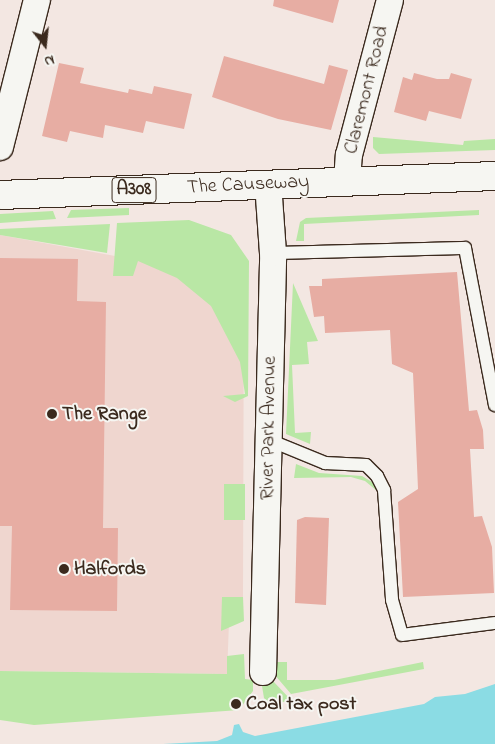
<!DOCTYPE html>
<style>
body{margin:0}
#map{position:relative;width:495px;height:744px;overflow:hidden;background:#f3e7e2;font-family:"Indie Flower",sans-serif}
div>[style]{position:absolute}
[style*='--x']{left:calc(var(--x)*1px);top:calc(var(--y)*1px);width:calc(var(--w)*1px);rotate:calc(var(--a)*1deg)}
.built>*{inset:0;background:#efd6cf}
.green>*{inset:0;background:#b9e7a5;transform-origin:0 0}
.water>*{inset:0;background:#8bdce4}
.building>*{inset:0;background:#e7ada3}
.roads{filter:drop-shadow(1px 0 #3b2a1e) drop-shadow(-1px 0 #3b2a1e) drop-shadow(0 1px #3b2a1e) drop-shadow(0 -1px #3b2a1e)}
.service>*{height:12px;margin:-6px;padding:0 6px;transform-origin:6px;border-radius:6px;background:#f6f6f2}
.minor>*{height:26px;margin:-13px;padding:0 13px;transform-origin:13px;border-radius:13px;background:#f6f6f2}
.primary>*{height:28px;margin:-14px;padding:0 14px;transform-origin:14px;border-radius:14px;background:#f6f6f2}
.dots>*{width:14px;height:14px;translate:-50% -50%;box-sizing:border-box;border:2px solid #f6f6f2;border-radius:50%}
span{translate:-50% -50%;white-space:nowrap;text-align:center;line-height:1.15;-webkit-text-stroke:4px #f6f6f2;paint-order:stroke}
.shield-label span{padding:1px 4px;background:#f6f6f2;border:1px solid;border-radius:4px;-webkit-text-stroke-width:0}
.shield-label{font-size:19px;color:#3b2a1e;font-weight:700}
.street-label{font-size:20px;color:#3b2a1e}
.poi-label{font-size:20px;color:#3b2a1e;font-weight:700}
.left{translate:0 -50%;text-align:left}
.north{position:absolute;left:20px;top:20px;width:50px;height:50px;-webkit-text-stroke:4px #f6f6f2;paint-order:stroke;rotate:164deg;font-size:14px;font-weight:700;line-height:20px;text-align:center;color:#3b2a1e}
.north::after{content:'';display:block;margin:auto;width:18px;height:22px;background:#3b2a1e;clip-path:polygon(50% 0,100% 100%,50% 72%,0 100%)}
</style>
<div id="map">
<div class="built">
<div style="clip-path:polygon(0 235px,137px 260px,244px 257px,243px 597px,230px 597px,227px 674px,0 671px)"></div>
</div>
<div class="green">
<div style="clip-path:polygon(373px 137px,463px 145px,464px 141px,495px 139px,495px 150px,379px 154px,373px 148px)"></div>
<div style="clip-path:polygon(129px 208px,129px 215px,67px 218px,71px 210px)"></div>
<div style="clip-path:polygon(479px 210px,479px 215px,304px 224px,304px 241px,296px 241px,300px 222px,306px 218px)"></div>
<div style="clip-path:polygon(53px 211px,56px 219px,0 223px,0 214px)"></div>
<div style="clip-path:polygon(189px 220px,231px 235px,249px 261px,248px 396px,235px 402px,223px 396px,245px 394px,240px 362px,211px 306px,177px 278px,138px 261px,133px 276px,113px 276px,117px 223px)"></div>
<div style="clip-path:polygon(110px 224px,107px 253px,0 235px,0 229px)"></div>
<div style="clip-path:polygon(293px 283px,318px 341px,307px 342px,309px 364px,292px 365px,295px 433px,311px 432px,310px 444px,286px 434px)"></div>
<div style="clip-path:polygon(296px 464px,319px 473px,362px 476px,372px 482px,382px 495px,365px 481px,351px 477px,294px 478px)"></div>
<div style="left:245px;top:484px;width:36px;height:21px;rotate:90deg"></div>
<div style="clip-path:polygon(222px 597px,243px 597px,244px 621px,221px 631px)"></div>
<div style="clip-path:polygon(244px 654px,245px 679px,253px 680px,253px 691px,239px 710px,34px 725px,0 720px,0 671px,227px 674px,227px 656px)"></div>
<div style="clip-path:polygon(274px 662px,287px 662px,287px 680px,334px 680px,423px 662px,424px 669px,291px 694px,274px 674px)"></div>
<div style="clip-path:polygon(261px 680px,272px 680px,291px 700px,271px 705px,264px 698px)"></div>
</div>
<div class="water">
<div style="clip-path:polygon(495px 684px,495px 744px,163px 744px,217px 741px,232px 735px,234px 725px,239px 724px,243px 732px,255px 736px,424px 704px,435px 697px,465px 694px)"></div>
</div>
<div class="building">
<div style="clip-path:polygon(274px 0,339px 0,333px 23px,273px 6px)"></div>
<div style="clip-path:polygon(224px 56px,324px 84px,329px 65px,348px 70px,331px 130px,278px 119px,212px 97px)"></div>
<div style="clip-path:polygon(59px 63px,84px 68px,80px 83px,128px 93px,129px 89px,152px 94px,154px 86px,192px 94px,184px 129px,146px 121px,143px 133px,105px 125px,103px 138px,70px 131px,67px 142px,42px 136px)"></div>
<div style="clip-path:polygon(414px 73px,437px 79px,449px 79px,451px 73px,472px 79px,461px 119px,429px 111px,426px 121px,394px 112px,403px 77px,412px 80px)"></div>
<div style="clip-path:polygon(0 258px,78px 259px,77px 301px,106px 302px,103px 528px,118px 528px,117px 611px,10px 610px,12px 526px,0 526px)"></div>
<div style="clip-path:polygon(457px 272px,469px 411px,477px 410px,483px 430px,484px 449px,470px 449px,474px 517px,482px 516px,492px 547px,494px 593px,403px 597px,398px 502px,418px 489px,413px 373px,392px 364px,390px 330px,325px 333px,324px 316px,314px 317px,309px 286px,322px 286px,322px 279px)"></div>
<div style="clip-path:polygon(305px 517px,329px 518px,326px 605px,295px 603px,297px 520px)"></div>
</div>
<div class="roads">
<div class="service">
<div style="--x:273;--y:253;--w:192;--a:-1.5"></div>
<div style="--x:465;--y:248;--w:160;--a:79.2"></div>
<div style="--x:269;--y:440;--w:61;--a:22.3"></div>
<div style="--x:325;--y:463;--w:41;--a:2.8"></div>
<div style="--x:366;--y:465;--w:16;--a:45"></div>
<div style="--x:377;--y:476;--w:16;--a:63"></div>
<div style="--x:384;--y:490;--w:110;--a:85.8"></div>
<div style="--x:392;--y:600;--w:36;--a:74"></div>
<div style="--x:402;--y:635;--w:94;--a:-7.4"></div>
</div>
<div class="minor">
<div style="--x:0;--y:147;--w:152;--a:-75.9"></div>
<div style="--x:347;--y:181;--w:26;--a:-86"></div>
<div style="--x:349;--y:155;--w:160;--a:-75.2"></div>
<div style="--x:263;--y:672;--w:419;--a:-88.6"></div>
<div style="--x:273;--y:253;--w:69;--a:-94.1"></div>
</div>
<div class="primary">
<div style="--x:0;--y:195;--w:495;--a:-2.2"></div>
</div>
</div>
<div class="dots">
<div style="left:52px;top:414px;background:#3b2a1e"></div>
<div style="left:64px;top:569px;background:#3b2a1e"></div>
<div style="left:236px;top:704px;background:#3b2a1e"></div>
</div>
<div class="shield-label">
<span style="left:134px;top:190px">A308</span>
</div>
<div class="street-label">
<span style="left:367px;top:90px;rotate:-76deg">Claremont Road</span>
<span style="left:248px;top:185px;rotate:-3deg">The Causeway</span>
<span style="left:269px;top:428px;rotate:-89deg">River Park Avenue</span>
</div>
<div class="poi-label">
<span class="left" style="left:62px;top:414px">The Range</span>
<span class="left" style="left:74px;top:569px">Halfords</span>
<span class="left" style="left:246px;top:704px">Coal tax post</span>
</div>
<div class="north">N</div>
</div>
